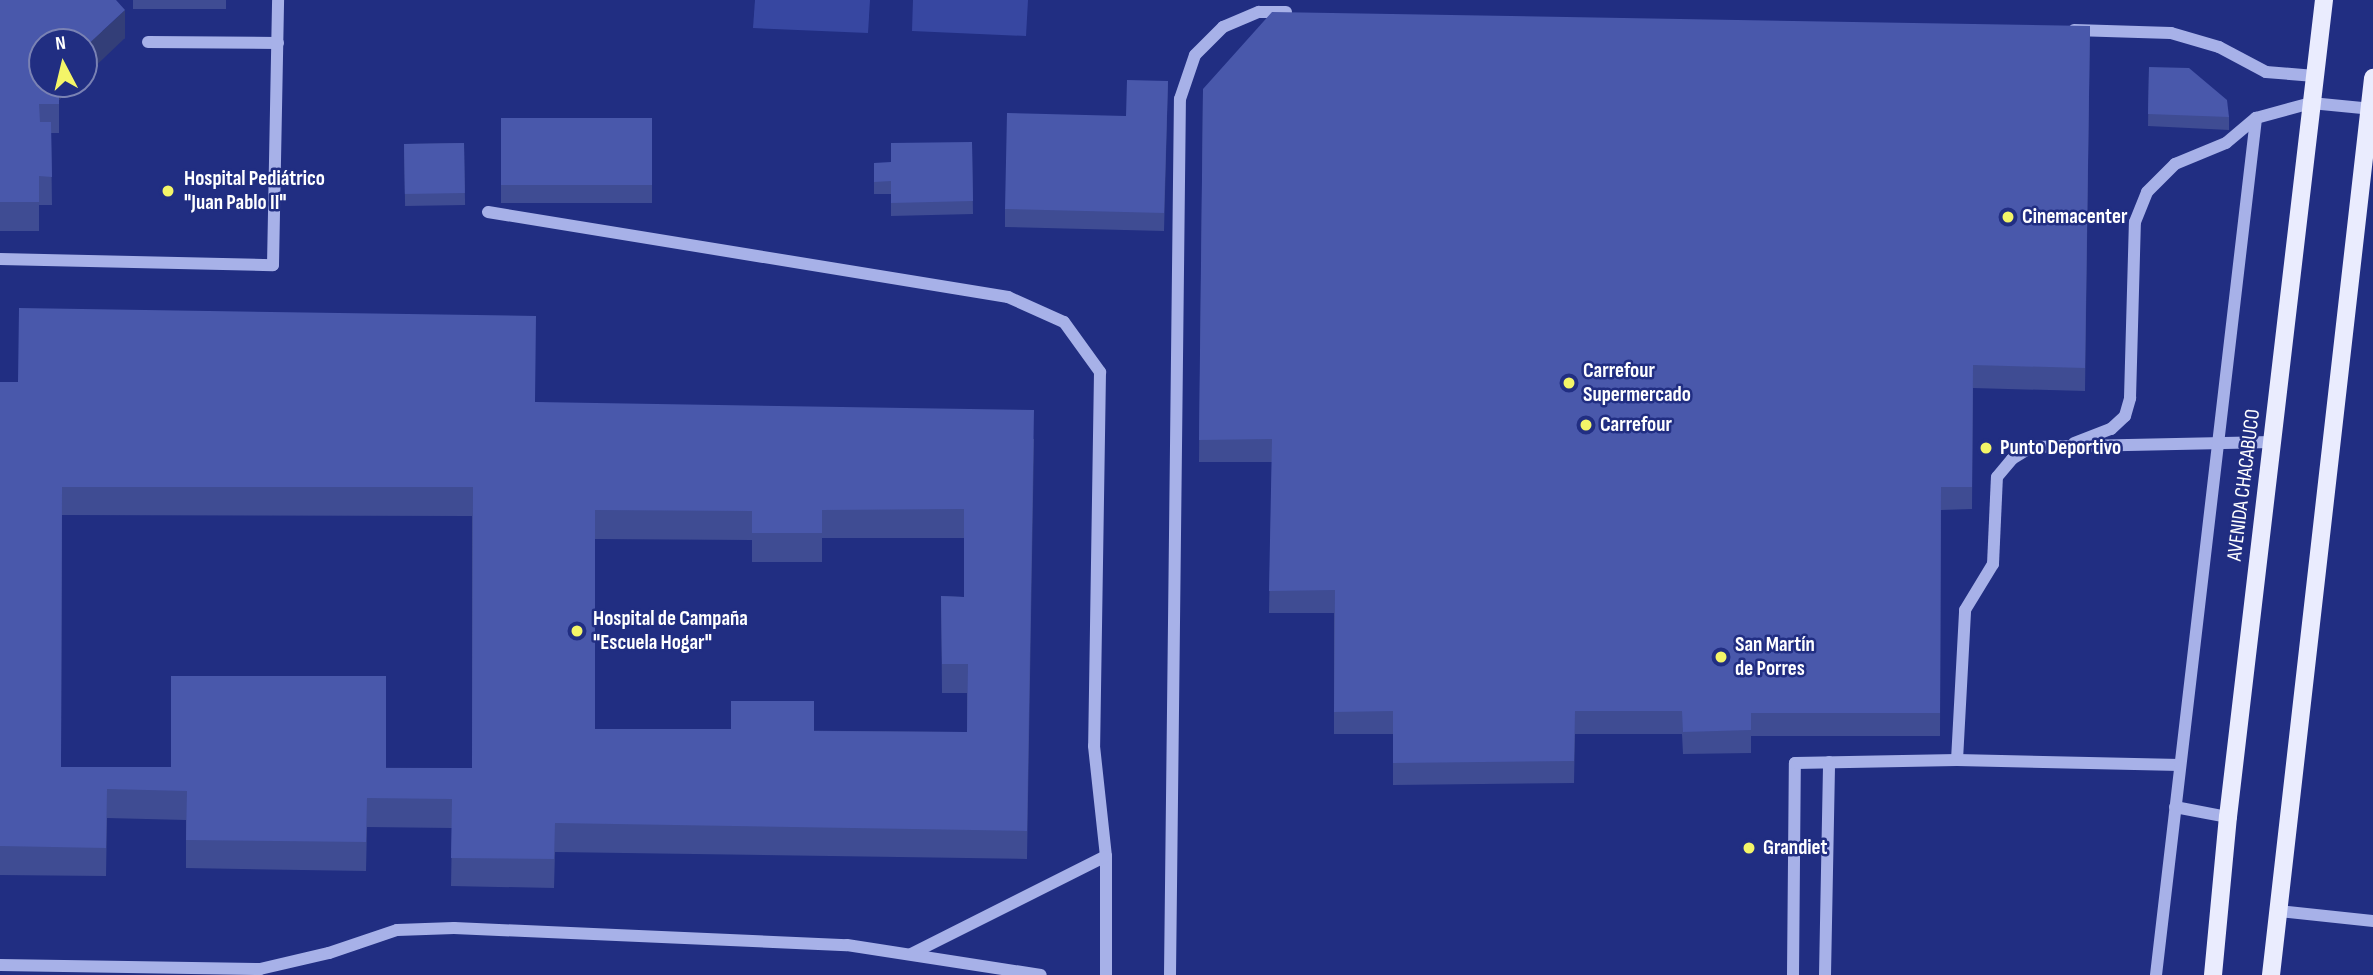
<!DOCTYPE html>
<meta charset="utf-8">
<style>
body{margin:0}
#map{position:relative;width:2373px;height:975px;overflow:hidden;background:#212e82;font-family:"Sofia Sans Condensed",sans-serif}
div>[style]{position:absolute}
[style*='--x']{left:calc(var(--x)*1px);top:calc(var(--y)*1px);width:calc(var(--w)*1px);rotate:calc(var(--a)*1deg)}
.green>*{inset:0;background:#3747a1}
.minor>*{height:12px;margin:-6px;padding:0 6px;transform-origin:6px;border-radius:6px;background:#a7b1e8}
.major>*{height:18px;margin:-9px;padding:0 9px;transform-origin:9px;border-radius:9px;background:#eaecfe}
.wall>*{inset:0;background:#3f4c93;transform-origin:0 0}
.shaded-wall>*{inset:0;background:#333e78}
.building>*{inset:0;background:#4958ab;transform-origin:0 0}
.dots>*{width:19px;height:19px;translate:-50% -50%;box-sizing:border-box;border:4px solid #212e82;border-radius:50%}
span{translate:-50% -50%;white-space:nowrap;text-align:center;line-height:1.15;-webkit-text-stroke:5px #212e82;paint-order:stroke}
.poi-label{font-size:21px;color:#fff;font-weight:700}
.left{translate:0 -50%;text-align:left}
.street-label{font-size:21px;color:#fff}
.north{position:absolute;left:28px;top:28px;width:70px;height:70px;box-sizing:border-box;background:#212e82;border:2px solid #7a82b4;border-radius:50%;rotate:353deg;font-size:19px;font-weight:700;line-height:28px;text-align:center;color:#fff}
.north::after{content:'';display:block;margin:auto;width:24px;height:32px;background:#f4f568;clip-path:polygon(50% 0,100% 100%,50% 72%,0 100%)}
</style>
<div id="map">
<div class="green">
<div style="clip-path:polygon(755px 0,870px 0,868px 33px,753px 28px)"></div>
<div style="clip-path:polygon(913px 0,1028px 0,1026px 36px,912px 31px)"></div>
</div>
<div class="minor">
<div style="--x:2074;--y:30;--w:97;--a:1.8"></div>
<div style="--x:2171;--y:33;--w:50;--a:16.3"></div>
<div style="--x:2219;--y:47;--w:53;--a:28"></div>
<div style="--x:2266;--y:72;--w:49;--a:4.7"></div>
<div style="--x:148;--y:42;--w:130;--a:0.4"></div>
<div style="--x:488;--y:212;--w:527;--a:9.28"></div>
<div style="--x:1008;--y:297;--w:61;--a:24.1"></div>
<div style="--x:1064;--y:322;--w:62;--a:54.2"></div>
<div style="--x:1100;--y:372;--w:374;--a:90.9"></div>
<div style="--x:1094;--y:746;--w:111;--a:83.8"></div>
<div style="--x:1106;--y:856;--w:119;--a:90"></div>
<div style="--x:0;--y:259;--w:273;--a:1.3"></div>
<div style="--x:273;--y:265;--w:265;--a:-88.9"></div>
<div style="--x:2074;--y:443;--w:40;--a:-21"></div>
<div style="--x:2111;--y:429;--w:19;--a:-43"></div>
<div style="--x:2125;--y:416;--w:19;--a:-74"></div>
<div style="--x:2130;--y:398;--w:176;--a:-88.4"></div>
<div style="--x:2135;--y:222;--w:32;--a:-68"></div>
<div style="--x:2147;--y:192;--w:40;--a:-45"></div>
<div style="--x:2175;--y:164;--w:55;--a:-22.4"></div>
<div style="--x:2226;--y:143;--w:39;--a:-40"></div>
<div style="--x:2256;--y:118;--w:57;--a:-15.3"></div>
<div style="--x:2311;--y:103;--w:62;--a:5.5"></div>
<div style="--x:1957;--y:760;--w:150;--a:-86.9"></div>
<div style="--x:1965;--y:610;--w:54;--a:-58.7"></div>
<div style="--x:1993;--y:564;--w:87;--a:-87.4"></div>
<div style="--x:1997;--y:477;--w:23;--a:-50"></div>
<div style="--x:2012;--y:459;--w:22;--a:-32"></div>
<div style="--x:2031;--y:447;--w:241;--a:-1.2"></div>
<div style="--x:2175;--y:807;--w:54;--a:10.7"></div>
<div style="--x:2279;--y:911;--w:95;--a:6.1"></div>
<div style="--x:911;--y:954;--w:218;--a:-26.7"></div>
<div style="--x:0;--y:965;--w:260;--a:0.9"></div>
<div style="--x:260;--y:969;--w:71;--a:-13.1"></div>
<div style="--x:329;--y:953;--w:72;--a:-18.7"></div>
<div style="--x:397;--y:930;--w:57;--a:-2"></div>
<div style="--x:454;--y:928;--w:393;--a:2.5"></div>
<div style="--x:847;--y:945;--w:196;--a:8.8"></div>
<div style="--x:1170;--y:975;--w:876;--a:-89.35"></div>
<div style="--x:1180;--y:99;--w:46;--a:-71.2"></div>
<div style="--x:1195;--y:55;--w:40;--a:-45"></div>
<div style="--x:1223;--y:27;--w:39;--a:-23"></div>
<div style="--x:1259;--y:12;--w:27;--a:0"></div>
<div style="--x:1793;--y:975;--w:212;--a:-89.5"></div>
<div style="--x:1795;--y:763;--w:162;--a:-1.1"></div>
<div style="--x:1957;--y:760;--w:223;--a:1.3"></div>
<div style="--x:1825;--y:975;--w:213;--a:-88.9"></div>
<div style="--x:2156;--y:975;--w:863;--a:-83.34"></div>
</div>
<div class="major">
<div style="--x:2213;--y:975;--w:159;--a:-84.6"></div>
<div style="--x:2228;--y:817;--w:823;--a:-83.3"></div>
<div style="--x:2271;--y:975;--w:903;--a:-83.51"></div>
</div>
<div class="wall">
<div style="clip-path:polygon(0 0,125px 38px,42px 84px,76px 84px,59px 100px,59px 133px,51px 133px,52px 205px,39px 205px,39px 231px,0 231px)"></div>
<div style="left:133px;top:0;width:93px;height:9px"></div>
<div style="clip-path:polygon(2090px 26px,2085px 391px,1973px 388px,1972px 509px,1941px 510px,1940px 736px,1751px 736px,1751px 753px,1683px 754px,1682px 734px,1575px 734px,1574px 783px,1393px 785px,1393px 734px,1334px 734px,1334px 613px,1269px 613px,1272px 462px,1199px 462px,1203px 89px)"></div>
<div style="clip-path:polygon(2149px 67px,2229px 117px,2229px 130px,2148px 126px)"></div>
<div style="clip-path:polygon(1168px 81px,1164px 231px,1005px 227px,1005px 209px,1126px 116px)"></div>
<div style="left:652px;top:118px;width:85px;height:151px;rotate:90deg"></div>
<div style="clip-path:polygon(972px 142px,973px 214px,891px 216px,891px 194px,874px 194px,874px 175px,891px 162px)"></div>
<div style="left:464px;top:143px;width:62px;height:60px;rotate:89deg"></div>
<div style="clip-path:polygon(evenodd,0 382px,535px 402px,1034px 439px,1027px 859px,555px 852px,554px 888px,451px 886px,452px 828px,367px 827px,366px 871px,186px 868px,186px 820px,107px 818px,106px 876px,0 875px,0 382px,62px 515px,472px 516px,472px 768px,61px 767px,62px 515px,0 382px,822px 538px,964px 538px,964px 597px,941px 596px,942px 693px,967px 693px,967px 732px,595px 729px,595px 539px,752px 540px,752px 562px,822px 562px,822px 538px)"></div>
</div>
<div class="shaded-wall">
<div style="clip-path:polygon(125px 10px,125px 38px,84px 77px,84px 48px)"></div>
<div style="clip-path:polygon(59px 84px,76px 84px,59px 100px)"></div>
</div>
<div class="building">
<div style="clip-path:polygon(0 0,116px 0,125px 10px,84px 48px,84px 42px,42px 42px,42px 84px,59px 84px,59px 104px,39px 104px,40px 122px,51px 122px,52px 177px,39px 176px,39px 202px,0 202px)"></div>
<div style="clip-path:polygon(1272px 12px,2090px 26px,2085px 368px,1973px 365px,1972px 487px,1941px 487px,1940px 713px,1751px 713px,1751px 730px,1683px 732px,1682px 711px,1575px 711px,1574px 761px,1393px 763px,1393px 711px,1334px 712px,1335px 590px,1269px 591px,1272px 439px,1199px 440px,1203px 89px)"></div>
<div style="clip-path:polygon(2149px 67px,2189px 68px,2227px 100px,2229px 117px,2148px 114px)"></div>
<div style="clip-path:polygon(1127px 80px,1168px 81px,1164px 213px,1005px 209px,1007px 113px,1126px 116px)"></div>
<div style="left:652px;top:118px;width:67px;height:151px;rotate:90deg"></div>
<div style="clip-path:polygon(972px 142px,973px 201px,891px 203px,891px 181px,874px 182px,874px 163px,891px 162px,891px 143px)"></div>
<div style="left:464px;top:143px;width:50px;height:60px;rotate:89deg"></div>
<div style="clip-path:polygon(evenodd,19px 308px,536px 316px,535px 402px,1034px 410px,1027px 831px,555px 823px,554px 859px,451px 858px,452px 799px,367px 798px,366px 842px,186px 840px,187px 791px,107px 789px,106px 848px,0 846px,0 382px,18px 382px,19px 308px,62px 487px,473px 487px,472px 768px,386px 768px,386px 676px,171px 676px,171px 767px,61px 767px,62px 487px,19px 308px,964px 509px,964px 597px,941px 596px,942px 664px,968px 664px,967px 732px,814px 731px,814px 701px,731px 701px,731px 729px,595px 729px,595px 510px,752px 511px,752px 533px,822px 533px,822px 510px,964px 509px)"></div>
</div>
<div class="dots">
<div style="left:168px;top:191px;background:#f4f568"></div>
<div style="left:2008px;top:217px;background:#f4f568"></div>
<div style="left:1569px;top:383px;background:#f4f568"></div>
<div style="left:1586px;top:425px;background:#f4f568"></div>
<div style="left:1986px;top:448px;background:#f4f568"></div>
<div style="left:577px;top:631px;background:#f4f568"></div>
<div style="left:1721px;top:657px;background:#f4f568"></div>
<div style="left:1749px;top:848px;background:#f4f568"></div>
</div>
<div class="poi-label">
<span class="left" style="left:184px;top:191px">Hospital Pediátrico<br>"Juan Pablo II"</span>
<span class="left" style="left:2022px;top:217px">Cinemacenter</span>
<span class="left" style="left:1583px;top:383px">Carrefour<br>Supermercado</span>
<span class="left" style="left:1600px;top:425px">Carrefour</span>
<span class="left" style="left:2000px;top:448px">Punto Deportivo</span>
<span class="left" style="left:593px;top:631px">Hospital de Campaña<br>"Escuela Hogar"</span>
<span class="left" style="left:1735px;top:657px">San Martín<br>de Porres</span>
<span class="left" style="left:1763px;top:848px">Grandiet</span>
</div>
<div class="street-label">
<span style="left:2244px;top:485px;rotate:-83deg">AVENIDA CHACABUCO</span>
</div>
<div class="north">N</div>
</div>
